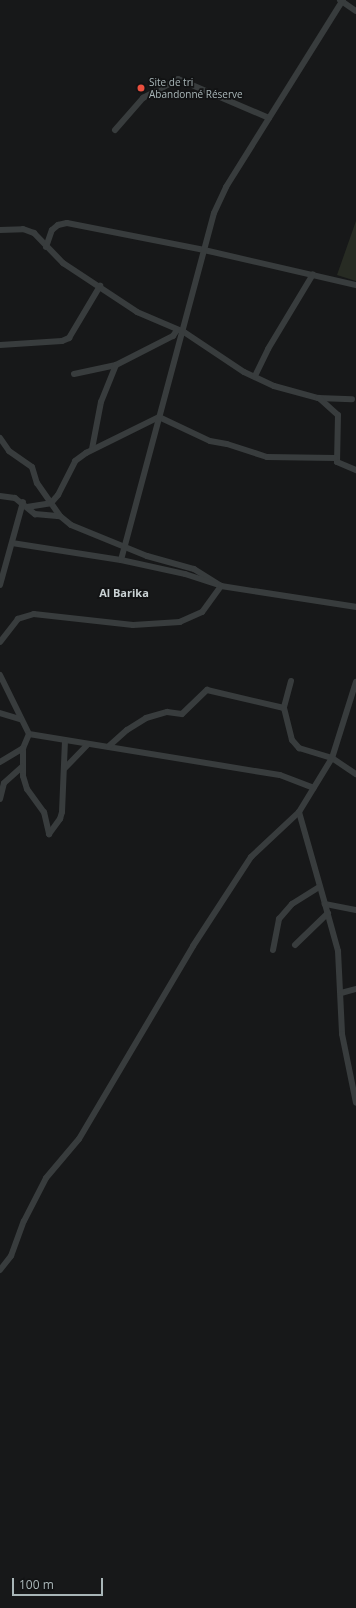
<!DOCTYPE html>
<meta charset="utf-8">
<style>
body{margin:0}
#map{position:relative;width:356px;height:1608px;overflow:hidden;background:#171819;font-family:"Open Sans",sans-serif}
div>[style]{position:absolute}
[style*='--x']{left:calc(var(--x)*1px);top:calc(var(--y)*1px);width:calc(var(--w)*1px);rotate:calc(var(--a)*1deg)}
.green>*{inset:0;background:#272b23}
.street>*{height:6px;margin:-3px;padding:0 3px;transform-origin:3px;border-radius:3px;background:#383c3d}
.dots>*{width:11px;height:11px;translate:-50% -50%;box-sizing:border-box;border:2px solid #121314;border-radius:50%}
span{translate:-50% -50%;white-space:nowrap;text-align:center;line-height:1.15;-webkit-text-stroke:3.5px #121314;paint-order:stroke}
.poi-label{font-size:10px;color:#a9b6b8}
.left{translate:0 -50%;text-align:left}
.neighbourhood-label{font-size:11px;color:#cad2d4;font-weight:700}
.scale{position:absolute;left:12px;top:1578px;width:91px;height:18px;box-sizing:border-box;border:2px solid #a9b6b8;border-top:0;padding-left:5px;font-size:12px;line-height:14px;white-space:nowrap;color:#a9b6b8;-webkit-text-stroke:3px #121314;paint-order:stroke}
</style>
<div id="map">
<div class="green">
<div style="clip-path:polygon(356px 221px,356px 281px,337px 275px)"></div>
</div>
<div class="street">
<div style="--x:340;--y:0;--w:19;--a:35"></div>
<div style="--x:115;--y:130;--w:43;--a:-48.8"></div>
<div style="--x:143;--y:98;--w:40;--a:-28"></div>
<div style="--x:178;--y:79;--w:99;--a:23.2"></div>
<div style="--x:0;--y:230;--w:23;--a:-2"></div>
<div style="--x:23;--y:229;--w:12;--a:20"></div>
<div style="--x:34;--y:233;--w:42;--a:46"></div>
<div style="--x:63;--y:263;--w:89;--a:33.5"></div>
<div style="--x:137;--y:312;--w:51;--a:23.1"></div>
<div style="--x:184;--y:332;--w:72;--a:33.7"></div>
<div style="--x:244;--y:372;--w:33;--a:25"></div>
<div style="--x:274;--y:386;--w:46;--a:15.3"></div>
<div style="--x:318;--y:398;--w:34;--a:2"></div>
<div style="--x:46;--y:247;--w:18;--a:-71"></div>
<div style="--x:52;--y:230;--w:8;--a:-40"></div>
<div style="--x:58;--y:225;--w:9;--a:-13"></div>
<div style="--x:67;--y:223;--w:140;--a:11.1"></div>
<div style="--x:204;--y:250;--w:156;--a:13"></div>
<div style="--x:0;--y:345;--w:62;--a:-3.7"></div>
<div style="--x:62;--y:341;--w:8;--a:-23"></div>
<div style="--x:69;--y:338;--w:61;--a:-59.2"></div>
<div style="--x:74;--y:374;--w:43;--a:-12.1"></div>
<div style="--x:116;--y:365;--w:64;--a:-27"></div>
<div style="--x:173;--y:336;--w:7;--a:-56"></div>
<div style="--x:255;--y:376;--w:30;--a:-64"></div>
<div style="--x:268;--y:349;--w:87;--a:-59"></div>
<div style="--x:319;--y:398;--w:25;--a:42"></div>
<div style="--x:338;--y:415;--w:47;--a:91.2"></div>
<div style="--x:337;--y:462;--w:21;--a:23"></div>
<div style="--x:0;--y:438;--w:16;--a:55"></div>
<div style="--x:9;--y:451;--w:28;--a:35"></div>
<div style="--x:32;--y:467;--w:17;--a:73"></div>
<div style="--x:37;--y:483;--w:40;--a:55.1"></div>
<div style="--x:60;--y:516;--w:14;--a:39"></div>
<div style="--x:71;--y:525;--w:82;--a:22.2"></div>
<div style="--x:147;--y:556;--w:49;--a:15.5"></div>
<div style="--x:194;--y:569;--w:32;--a:32"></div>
<div style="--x:221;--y:586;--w:32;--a:126"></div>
<div style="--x:202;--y:612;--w:24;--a:156"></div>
<div style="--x:180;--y:622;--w:47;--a:176.3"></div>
<div style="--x:133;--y:625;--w:100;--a:-173.7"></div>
<div style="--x:34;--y:614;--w:17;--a:163"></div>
<div style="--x:18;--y:619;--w:29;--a:128"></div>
<div style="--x:92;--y:449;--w:48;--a:-79.2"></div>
<div style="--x:101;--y:402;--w:40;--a:-68"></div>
<div style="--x:0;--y:496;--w:15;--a:8"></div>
<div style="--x:15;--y:498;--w:26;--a:39"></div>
<div style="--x:35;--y:514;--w:25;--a:5"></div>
<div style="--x:27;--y:507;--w:24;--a:-9"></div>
<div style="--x:51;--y:503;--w:11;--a:-49"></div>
<div style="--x:58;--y:495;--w:38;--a:-63"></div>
<div style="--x:75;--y:461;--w:14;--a:-36"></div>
<div style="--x:86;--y:453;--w:81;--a:-26.3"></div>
<div style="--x:159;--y:417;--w:56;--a:25.2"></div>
<div style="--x:210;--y:441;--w:17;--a:10"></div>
<div style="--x:227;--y:444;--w:42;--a:18"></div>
<div style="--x:267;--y:457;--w:68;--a:0.8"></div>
<div style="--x:12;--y:543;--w:110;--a:8.9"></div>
<div style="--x:121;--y:560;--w:66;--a:12.3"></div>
<div style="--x:185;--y:574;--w:38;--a:18"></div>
<div style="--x:221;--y:586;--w:137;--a:8.8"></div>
<div style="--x:121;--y:560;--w:359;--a:-75"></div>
<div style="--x:214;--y:213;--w:29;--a:-65"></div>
<div style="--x:226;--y:187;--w:221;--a:-58"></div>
<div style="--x:0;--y:585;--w:86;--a:-74.5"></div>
<div style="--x:0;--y:675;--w:66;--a:63.8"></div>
<div style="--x:29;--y:734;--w:254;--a:9.3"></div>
<div style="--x:280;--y:775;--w:36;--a:21"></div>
<div style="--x:291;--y:681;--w:28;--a:105"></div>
<div style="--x:284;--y:708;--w:33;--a:76"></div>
<div style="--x:292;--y:740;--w:11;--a:49"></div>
<div style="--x:299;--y:748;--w:34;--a:17"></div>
<div style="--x:332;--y:758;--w:29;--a:34"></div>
<div style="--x:0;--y:713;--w:21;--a:17"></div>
<div style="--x:29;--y:734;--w:15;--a:113"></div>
<div style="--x:23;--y:748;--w:28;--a:90"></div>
<div style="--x:23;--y:776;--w:14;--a:73"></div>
<div style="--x:27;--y:789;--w:29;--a:54"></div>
<div style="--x:44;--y:812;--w:23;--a:77"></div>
<div style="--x:109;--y:746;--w:24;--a:-42"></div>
<div style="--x:127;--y:730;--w:22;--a:-32"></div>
<div style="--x:146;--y:718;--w:22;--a:-16"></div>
<div style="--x:167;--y:712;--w:15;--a:8"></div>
<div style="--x:182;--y:714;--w:35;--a:-44"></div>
<div style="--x:207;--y:690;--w:79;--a:13.2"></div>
<div style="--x:0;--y:762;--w:27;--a:-31"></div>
<div style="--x:65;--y:768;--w:33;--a:-46"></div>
<div style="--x:0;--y:799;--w:16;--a:-76"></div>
<div style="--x:4;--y:783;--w:24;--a:-42"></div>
<div style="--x:299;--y:812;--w:96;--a:74.2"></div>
<div style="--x:49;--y:834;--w:19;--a:-54"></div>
<div style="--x:60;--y:819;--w:7;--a:-74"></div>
<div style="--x:62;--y:812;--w:71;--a:-87.6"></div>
<div style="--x:356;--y:910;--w:32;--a:-169"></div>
<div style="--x:325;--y:904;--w:49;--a:74.5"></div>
<div style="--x:338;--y:951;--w:83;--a:87.2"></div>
<div style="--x:342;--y:1034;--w:70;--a:78.5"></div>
<div style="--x:295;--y:945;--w:46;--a:-44.1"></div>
<div style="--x:273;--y:950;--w:32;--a:-79"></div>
<div style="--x:279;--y:919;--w:20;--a:-49"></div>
<div style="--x:292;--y:904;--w:32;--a:-32"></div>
<div style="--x:341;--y:993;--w:16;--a:-15"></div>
<div style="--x:0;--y:1270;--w:18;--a:-52"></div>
<div style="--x:11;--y:1256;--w:37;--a:-70"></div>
<div style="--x:24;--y:1221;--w:48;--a:-62.9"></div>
<div style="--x:46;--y:1178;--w:51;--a:-49.8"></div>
<div style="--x:79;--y:1139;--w:224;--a:-59.4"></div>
<div style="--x:193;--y:946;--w:106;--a:-56.9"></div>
<div style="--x:251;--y:857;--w:66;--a:-43.2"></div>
<div style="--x:299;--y:812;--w:63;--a:-58.6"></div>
<div style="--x:332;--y:758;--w:80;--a:-72.5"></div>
</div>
<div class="dots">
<div style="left:141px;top:88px;background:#ea4f3e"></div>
</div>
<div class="poi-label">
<span class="left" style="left:149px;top:88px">Site de tri<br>Abandonné Réserve</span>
</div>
<div class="neighbourhood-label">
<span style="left:124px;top:593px">Al Barika</span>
</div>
<div class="scale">100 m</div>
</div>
